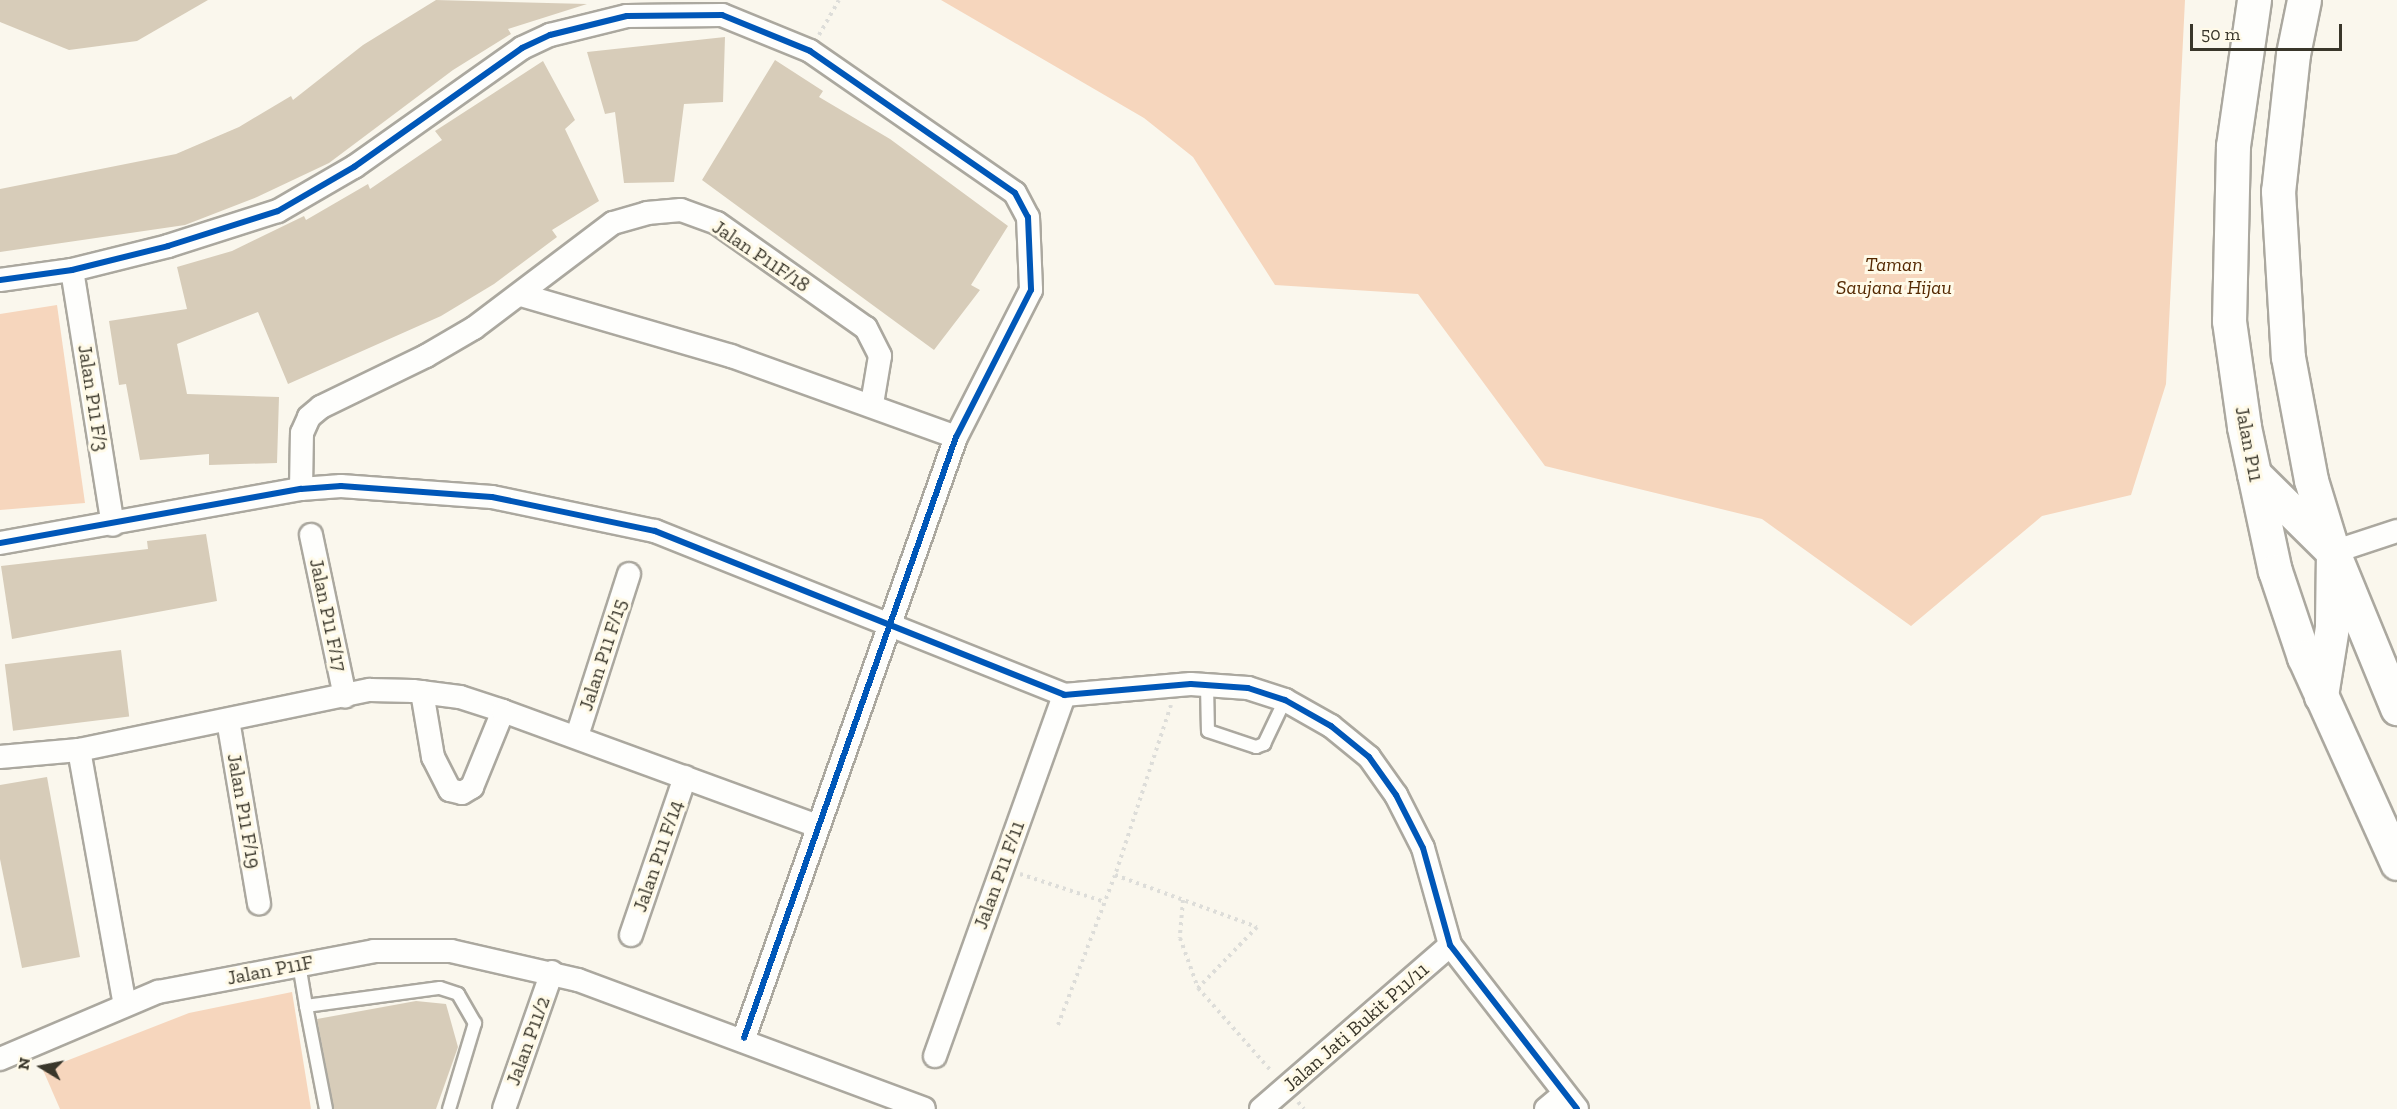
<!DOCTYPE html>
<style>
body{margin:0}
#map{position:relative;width:2397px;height:1109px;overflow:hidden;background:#faf7ed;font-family:"Zilla Slab",serif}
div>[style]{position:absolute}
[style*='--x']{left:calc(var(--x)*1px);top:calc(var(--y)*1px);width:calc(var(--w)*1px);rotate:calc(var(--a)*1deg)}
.green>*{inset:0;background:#f6d6bd}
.building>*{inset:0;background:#d7ccb9;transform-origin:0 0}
.path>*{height:4px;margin-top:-2px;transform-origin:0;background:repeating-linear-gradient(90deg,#ddddd9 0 3px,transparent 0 7.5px)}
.roads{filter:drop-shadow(2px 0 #aba89f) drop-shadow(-2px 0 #aba89f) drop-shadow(0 2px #aba89f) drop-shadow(0 -2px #aba89f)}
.lane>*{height:12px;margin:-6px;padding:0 6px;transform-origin:6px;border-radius:6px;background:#fefefc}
.street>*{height:22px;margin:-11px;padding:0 11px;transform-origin:11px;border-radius:11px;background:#fefefc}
.secondary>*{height:33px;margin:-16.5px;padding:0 16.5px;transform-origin:16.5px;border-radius:16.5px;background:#fefefc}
.cycleway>*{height:6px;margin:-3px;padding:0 3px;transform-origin:3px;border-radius:3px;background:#0057b8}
span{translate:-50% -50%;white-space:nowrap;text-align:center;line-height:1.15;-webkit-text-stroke:6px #fffae8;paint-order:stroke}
.street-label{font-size:20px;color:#39362a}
.park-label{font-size:20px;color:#542800;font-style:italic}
.north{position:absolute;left:12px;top:1037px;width:60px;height:60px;-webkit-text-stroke:4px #fffae8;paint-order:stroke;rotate:280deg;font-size:16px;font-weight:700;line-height:24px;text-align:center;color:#39362a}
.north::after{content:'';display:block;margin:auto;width:21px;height:27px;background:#39362a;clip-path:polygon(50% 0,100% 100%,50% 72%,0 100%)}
.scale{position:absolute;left:2190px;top:24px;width:152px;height:27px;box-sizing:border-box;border:3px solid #39362a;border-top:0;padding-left:8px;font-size:18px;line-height:21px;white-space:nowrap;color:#39362a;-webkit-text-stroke:4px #fffae8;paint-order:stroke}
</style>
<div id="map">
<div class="green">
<div style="clip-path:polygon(941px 0,2185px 0,2166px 384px,2131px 495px,2042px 516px,1911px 626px,1762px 519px,1545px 466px,1418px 294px,1275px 285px,1193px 157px,1144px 118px)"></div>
<div style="clip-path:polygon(57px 305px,85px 503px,0 510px,0 314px)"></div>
<div style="clip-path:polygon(292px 992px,311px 1109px,60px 1109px,43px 1070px,189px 1013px)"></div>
</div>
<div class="building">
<div style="clip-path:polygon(0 0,208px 0,137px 41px,69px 50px,0 22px)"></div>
<div style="clip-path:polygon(436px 0,587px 4px,508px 29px,511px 34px,453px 70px,329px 163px,257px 197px,185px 225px,0 252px,0 189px,176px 154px,239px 127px,291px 96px,293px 100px,363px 45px)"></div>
<div style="clip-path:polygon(725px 37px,723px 102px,684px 104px,674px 182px,624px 183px,615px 112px,605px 114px,587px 52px)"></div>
<div style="clip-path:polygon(775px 60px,823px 91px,819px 97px,890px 139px,1008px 226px,971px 285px,980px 290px,934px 350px,702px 180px)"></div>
<div style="clip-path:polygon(543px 61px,575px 120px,565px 129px,599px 201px,552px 230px,557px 237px,494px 284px,441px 316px,288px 384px,258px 312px,177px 344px,187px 394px,279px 397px,277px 463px,209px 465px,209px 454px,140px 460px,126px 384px,119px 385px,109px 321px,187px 309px,177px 267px,232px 251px,304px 216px,306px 220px,368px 184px,370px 189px,442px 140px,435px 131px)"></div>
<div style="clip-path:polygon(206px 534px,217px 601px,12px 639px,1px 566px,148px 549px,147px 541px)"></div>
<div style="left:121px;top:650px;width:67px;height:117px;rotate:83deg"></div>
<div style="clip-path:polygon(47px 777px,80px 957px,22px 968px,0 859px,0 785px)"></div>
<div style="clip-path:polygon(416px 1001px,446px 1004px,458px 1047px,436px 1109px,334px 1109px,317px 1019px)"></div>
</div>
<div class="path">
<div style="--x:819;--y:35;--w:40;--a:-60.3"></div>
<div style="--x:1171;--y:705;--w:179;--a:108.2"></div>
<div style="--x:1115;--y:875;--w:151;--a:20.1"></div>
<div style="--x:1257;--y:927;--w:85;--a:134"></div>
<div style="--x:1198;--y:988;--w:112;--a:48.6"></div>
<div style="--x:1020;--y:874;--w:89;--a:18.2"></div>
<div style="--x:1183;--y:900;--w:38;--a:95"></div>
<div style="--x:1180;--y:938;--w:53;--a:70.2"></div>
<div style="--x:1058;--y:1025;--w:160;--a:-69.2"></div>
<div style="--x:1298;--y:1102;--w:9;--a:49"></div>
</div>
<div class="roads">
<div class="lane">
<div style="--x:1207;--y:685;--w:46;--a:88.8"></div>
<div style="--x:1208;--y:731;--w:51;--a:18.4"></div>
<div style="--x:1256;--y:747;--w:9;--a:-21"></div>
<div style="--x:1264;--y:744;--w:49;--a:-64.5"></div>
<div style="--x:299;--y:964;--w:43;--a:80.5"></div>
<div style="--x:326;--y:1109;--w:105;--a:-101"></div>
<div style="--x:306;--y:1006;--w:135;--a:-7.7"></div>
<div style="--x:440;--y:988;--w:19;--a:18"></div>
<div style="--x:458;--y:994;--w:34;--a:60"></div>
<div style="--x:475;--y:1023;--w:90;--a:106.8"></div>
</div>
<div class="street">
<div style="--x:72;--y:270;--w:258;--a:80.9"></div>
<div style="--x:0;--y:280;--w:73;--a:-7.9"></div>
<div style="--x:72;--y:270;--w:99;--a:-14"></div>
<div style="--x:168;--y:246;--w:115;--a:-17.7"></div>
<div style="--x:278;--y:211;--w:88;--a:-30.1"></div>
<div style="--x:354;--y:167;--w:206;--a:-35.3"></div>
<div style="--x:522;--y:48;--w:31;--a:-25"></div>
<div style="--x:550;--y:35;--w:79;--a:-13.9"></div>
<div style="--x:627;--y:16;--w:95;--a:-0.6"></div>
<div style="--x:722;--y:15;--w:95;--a:22.2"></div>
<div style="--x:810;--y:51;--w:249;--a:34.7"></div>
<div style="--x:1015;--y:193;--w:27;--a:62"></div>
<div style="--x:1028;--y:217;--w:73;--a:87.6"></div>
<div style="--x:1031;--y:290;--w:165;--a:117"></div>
<div style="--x:956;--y:437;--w:637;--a:109.43"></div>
<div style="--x:521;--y:295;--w:219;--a:16.2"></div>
<div style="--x:731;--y:356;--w:239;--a:19.8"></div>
<div style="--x:301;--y:489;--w:56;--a:-89"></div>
<div style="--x:302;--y:433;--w:17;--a:-66"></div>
<div style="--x:309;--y:417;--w:16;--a:-40"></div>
<div style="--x:321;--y:407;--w:117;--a:-25.9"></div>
<div style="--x:426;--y:356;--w:56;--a:-30.3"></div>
<div style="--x:474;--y:328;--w:174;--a:-37.1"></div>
<div style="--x:613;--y:223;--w:35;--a:-16"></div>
<div style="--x:647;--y:213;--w:34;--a:-5"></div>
<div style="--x:681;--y:210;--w:38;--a:20"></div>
<div style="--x:717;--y:223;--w:182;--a:35.2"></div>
<div style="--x:866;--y:328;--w:31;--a:63"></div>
<div style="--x:880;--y:356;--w:49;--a:99.5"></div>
<div style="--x:311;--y:535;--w:165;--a:78.1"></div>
<div style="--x:0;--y:543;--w:306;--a:-10.2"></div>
<div style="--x:301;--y:489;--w:40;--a:-4.3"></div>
<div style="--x:341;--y:486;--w:151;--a:4.2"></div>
<div style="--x:492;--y:497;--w:167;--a:11.8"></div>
<div style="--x:655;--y:531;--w:441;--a:21.8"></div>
<div style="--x:1064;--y:695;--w:127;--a:-5"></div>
<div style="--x:1191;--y:684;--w:57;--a:4"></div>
<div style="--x:1248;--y:688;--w:39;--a:18"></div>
<div style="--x:1285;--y:700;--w:53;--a:29.5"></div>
<div style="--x:1331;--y:726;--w:49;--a:39.2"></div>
<div style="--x:1369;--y:757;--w:47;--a:54.6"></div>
<div style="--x:1396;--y:795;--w:59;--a:63"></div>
<div style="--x:1423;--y:848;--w:101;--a:74.4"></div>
<div style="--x:1450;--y:945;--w:207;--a:52.2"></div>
<div style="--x:2333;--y:552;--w:67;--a:-18.2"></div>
<div style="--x:422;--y:692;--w:66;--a:80.4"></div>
<div style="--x:433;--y:757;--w:37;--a:63"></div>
<div style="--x:450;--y:790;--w:12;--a:14"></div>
<div style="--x:462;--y:793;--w:12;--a:-31"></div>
<div style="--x:472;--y:787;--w:82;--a:-67.8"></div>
<div style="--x:228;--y:720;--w:186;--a:80.4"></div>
<div style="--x:577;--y:736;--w:170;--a:-72.2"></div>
<div style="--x:79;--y:750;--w:259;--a:79.8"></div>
<div style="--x:0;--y:757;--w:79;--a:-5.1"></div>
<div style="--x:79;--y:750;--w:297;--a:-11.7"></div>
<div style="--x:370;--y:690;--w:43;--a:1.3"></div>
<div style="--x:413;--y:691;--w:47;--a:7.3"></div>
<div style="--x:460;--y:697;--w:45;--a:18"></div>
<div style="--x:503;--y:711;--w:335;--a:20.1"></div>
<div style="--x:631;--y:935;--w:167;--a:-71.1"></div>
<div style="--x:935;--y:1056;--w:383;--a:-70.3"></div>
<div style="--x:0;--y:1059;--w:172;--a:-23"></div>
<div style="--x:158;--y:992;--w:220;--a:-10.7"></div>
<div style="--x:374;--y:951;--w:77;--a:0"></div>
<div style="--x:451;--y:951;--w:130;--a:12.9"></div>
<div style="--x:578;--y:980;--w:369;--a:20.4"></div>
<div style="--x:504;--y:1109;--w:145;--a:-70.7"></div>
<div style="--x:1261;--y:1109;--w:250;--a:-40.9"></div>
<div style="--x:1546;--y:1109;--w:23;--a:-40"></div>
</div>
<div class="secondary">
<div style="--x:2254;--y:0;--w:148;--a:98.2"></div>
<div style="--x:2233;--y:146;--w:175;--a:91.3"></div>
<div style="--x:2229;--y:321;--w:107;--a:81.9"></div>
<div style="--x:2244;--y:427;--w:147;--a:77.9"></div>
<div style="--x:2275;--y:571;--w:91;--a:71.4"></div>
<div style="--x:2304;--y:657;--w:226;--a:65.7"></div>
<div style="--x:2304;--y:0;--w:55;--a:101.5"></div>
<div style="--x:2293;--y:54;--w:138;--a:96.2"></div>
<div style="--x:2278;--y:191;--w:166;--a:86.6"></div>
<div style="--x:2288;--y:357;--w:125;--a:79.4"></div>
<div style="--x:2311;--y:480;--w:75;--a:73"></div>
<div style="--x:2333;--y:552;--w:169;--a:67.7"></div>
<div style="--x:2254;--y:474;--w:111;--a:44.6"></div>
<div style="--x:2333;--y:552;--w:75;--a:90.8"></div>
<div style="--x:2332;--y:627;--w:70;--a:99.1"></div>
</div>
</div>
<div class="cycleway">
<div style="--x:0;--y:280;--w:73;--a:-7.9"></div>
<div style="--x:72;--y:270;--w:99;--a:-14"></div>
<div style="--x:168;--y:246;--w:115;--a:-17.7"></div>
<div style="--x:278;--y:211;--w:88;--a:-30.1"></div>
<div style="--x:354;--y:167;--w:206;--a:-35.3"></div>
<div style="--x:522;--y:48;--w:31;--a:-25"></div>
<div style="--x:550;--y:35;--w:79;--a:-13.9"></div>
<div style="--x:627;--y:16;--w:95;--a:-0.6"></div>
<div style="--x:722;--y:15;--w:95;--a:22.2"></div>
<div style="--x:810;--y:51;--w:249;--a:34.7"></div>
<div style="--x:1015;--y:193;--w:27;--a:62"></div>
<div style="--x:1028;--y:217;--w:73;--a:87.6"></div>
<div style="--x:1031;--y:290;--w:165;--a:117"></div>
<div style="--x:956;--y:437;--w:637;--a:109.43"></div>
<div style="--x:0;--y:543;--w:306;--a:-10.2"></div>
<div style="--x:301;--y:489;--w:40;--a:-4.3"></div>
<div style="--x:341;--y:486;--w:151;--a:4.2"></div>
<div style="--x:492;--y:497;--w:167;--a:11.8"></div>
<div style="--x:655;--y:531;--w:441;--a:21.8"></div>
<div style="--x:1064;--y:695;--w:127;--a:-5"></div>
<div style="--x:1191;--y:684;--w:57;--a:4"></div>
<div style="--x:1248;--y:688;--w:39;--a:18"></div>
<div style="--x:1285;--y:700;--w:53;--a:29.5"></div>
<div style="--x:1331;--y:726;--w:49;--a:39.2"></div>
<div style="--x:1369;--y:757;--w:47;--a:54.6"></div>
<div style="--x:1396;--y:795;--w:59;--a:63"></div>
<div style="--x:1423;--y:848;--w:101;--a:74.4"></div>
<div style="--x:1450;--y:945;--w:207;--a:52.2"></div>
</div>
<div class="street-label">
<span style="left:761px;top:256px;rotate:34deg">Jalan P11F/18</span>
<span style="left:93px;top:398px;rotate:81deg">Jalan P11 F/3</span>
<span style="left:2249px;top:444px;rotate:79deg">Jalan P11</span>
<span style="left:328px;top:615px;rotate:78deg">Jalan P11 F/17</span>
<span style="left:603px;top:655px;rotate:-72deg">Jalan P11 F/15</span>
<span style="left:244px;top:811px;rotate:80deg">Jalan P11 F/19</span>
<span style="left:658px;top:856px;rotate:-71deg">Jalan P11 F/14</span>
<span style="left:999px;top:875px;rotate:-70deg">Jalan P11 F/11</span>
<span style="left:270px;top:970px;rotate:-11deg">Jalan P11F</span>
<span style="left:1356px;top:1027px;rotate:-41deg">Jalan Jati Bukit P11/11</span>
<span style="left:528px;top:1041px;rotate:-70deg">Jalan P11/2</span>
</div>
<div class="park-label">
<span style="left:1894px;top:276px">Taman<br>Saujana Hijau</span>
</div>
<div class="north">N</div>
<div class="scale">50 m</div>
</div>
